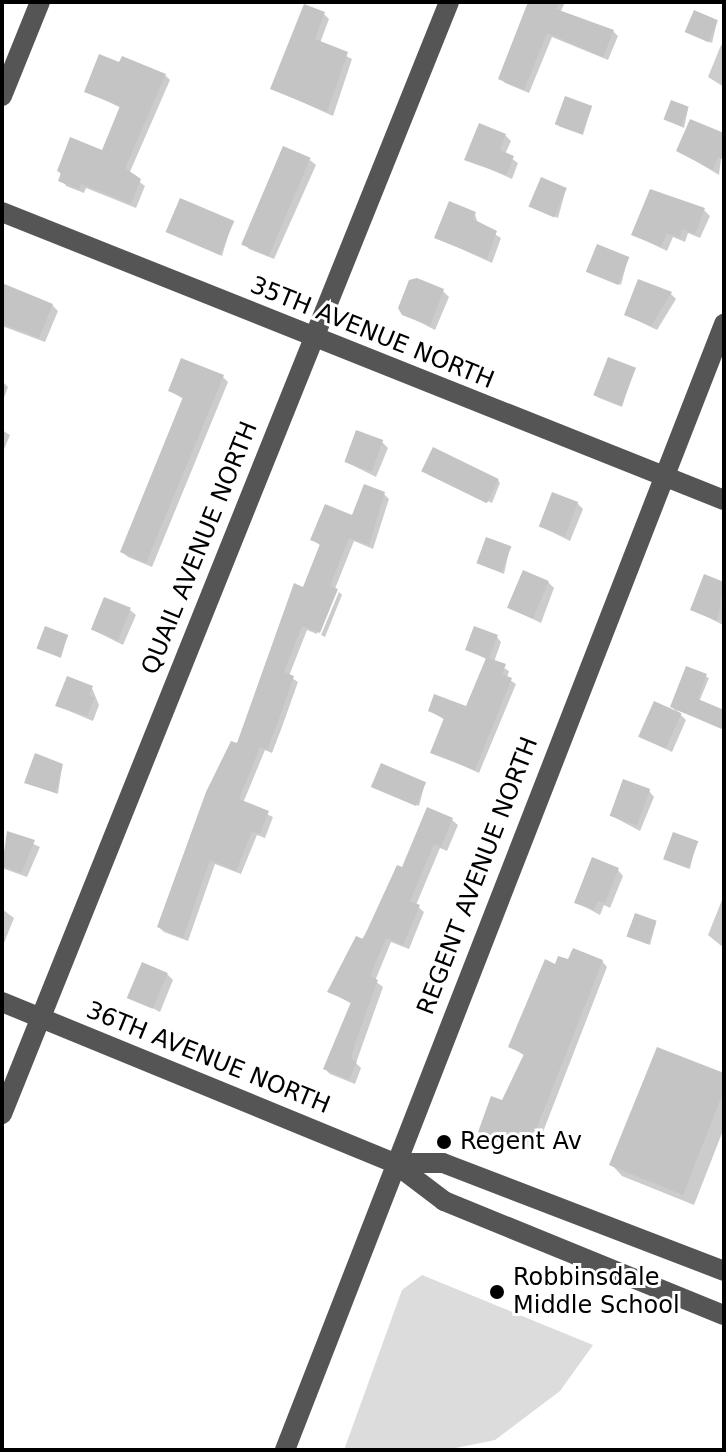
<!DOCTYPE html>
<style>
body{margin:0}
#map{position:relative;width:726px;height:1452px;overflow:hidden;background:#fff;font-family:"DejaVu Sans",sans-serif}
div>[style]{position:absolute}
[style*='--x']{left:calc(var(--x)*1px);top:calc(var(--y)*1px);width:calc(var(--w)*1px);rotate:calc(var(--a)*1deg)}
.green>*{inset:0;background:#dcdcdc}
.shadow>*{inset:0;background:#0003}
.building>*{inset:0;background:#c4c4c4;transform-origin:0 0}
.minor>*{height:20px;margin:-10px;padding:0 10px;transform-origin:10px;border-radius:10px;background:#555}
.dots>*{width:22px;height:22px;translate:-50% -50%;box-sizing:border-box;border:4px solid #fff;border-radius:50%}
span{translate:-50% -50%;white-space:nowrap;text-align:center;line-height:1.15;-webkit-text-stroke:6px #fff;paint-order:stroke}
.street-label{font-size:24px;color:#000}
.poi-label{font-size:24px;color:#000}
.left{translate:0 -50%;text-align:left}
.frame{position:absolute;inset:0;border:4px solid #000;pointer-events:none}
</style>
<div id="map">
<div class="green">
<div style="clip-path:polygon(422px 1275px,593px 1345px,560px 1391px,495px 1440px,446px 1450px,344px 1450px,402px 1290px)"></div>
</div>
<div class="shadow">
<div style="clip-path:polygon(530px 2px,565px 2px,561px 11px,613px 31px,618px 36px,608px 60px,552px 37px,529px 93px,505px 83px,500px 78px)"></div>
<div style="clip-path:polygon(324px 14px,329px 19px,320px 43px,352px 59px,333px 116px,273px 89px)"></div>
<div style="clip-path:polygon(717px 22px,712px 43px,687px 32px)"></div>
<div style="clip-path:polygon(721px 45px,724px 46px,724px 87px,708px 77px)"></div>
<div style="clip-path:polygon(165px 75px,170px 80px,129px 174px,145px 186px,136px 208px,86px 188px,84px 193px,66px 186px,59px 171px,103px 153px,121px 108px,86px 91px)"></div>
<div style="clip-path:polygon(591px 108px,583px 135px,558px 126px)"></div>
<div style="clip-path:polygon(688px 109px,684px 128px,666px 119px)"></div>
<div style="clip-path:polygon(505px 135px,511px 141px,505px 154px,518px 163px,512px 179px,467px 159px)"></div>
<div style="clip-path:polygon(724px 135px,719px 175px,679px 151px)"></div>
<div style="clip-path:polygon(310px 160px,316px 165px,274px 259px,249px 249px,244px 243px)"></div>
<div style="clip-path:polygon(566px 189px,558px 218px,533px 208px)"></div>
<div style="clip-path:polygon(704px 210px,710px 216px,700px 238px,688px 233px,685px 242px,673px 237px,667px 251px,634px 235px)"></div>
<div style="clip-path:polygon(475px 214px,478px 224px,501px 238px,492px 263px,437px 238px)"></div>
<div style="clip-path:polygon(232px 223px,222px 256px,168px 232px)"></div>
<div style="clip-path:polygon(628px 258px,621px 285px,588px 271px)"></div>
<div style="clip-path:polygon(443px 291px,449px 297px,435px 330px,404px 314px)"></div>
<div style="clip-path:polygon(671px 294px,676px 299px,657px 330px,626px 315px)"></div>
<div style="clip-path:polygon(2px 298px,52px 305px,58px 311px,45px 342px,2px 326px)"></div>
<div style="clip-path:polygon(634px 370px,622px 407px,597px 397px)"></div>
<div style="clip-path:polygon(222px 376px,228px 382px,152px 567px,128px 557px,122px 552px,185px 400px,170px 391px)"></div>
<div style="clip-path:polygon(2px 381px,8px 387px,2px 403px)"></div>
<div style="clip-path:polygon(2px 430px,10px 435px,2px 454px)"></div>
<div style="clip-path:polygon(382px 442px,388px 448px,376px 477px,346px 462px)"></div>
<div style="clip-path:polygon(427px 474px,498px 480px,500px 483px,492px 503px)"></div>
<div style="clip-path:polygon(384px 494px,389px 499px,373px 549px,354px 541px,317px 634px,307px 630px,289px 676px,298px 682px,282px 727px,272px 753px,265px 750px,243px 803px,273px 817px,265px 838px,257px 835px,241px 874px,215px 864px,188px 941px,164px 932px,159px 927px,321px 546px,313px 540px)"></div>
<div style="clip-path:polygon(577px 503px,583px 509px,570px 541px,542px 527px)"></div>
<div style="clip-path:polygon(510px 547px,504px 574px,479px 564px)"></div>
<div style="clip-path:polygon(705px 577px,724px 584px,723px 625px,692px 609px)"></div>
<div style="clip-path:polygon(548px 582px,554px 588px,541px 623px,510px 608px)"></div>
<div style="clip-path:polygon(339px 592px,342px 595px,325px 637px,321px 635px)"></div>
<div style="clip-path:polygon(130px 610px,136px 615px,123px 645px,93px 630px)"></div>
<div style="clip-path:polygon(67px 637px,61px 658px,38px 648px)"></div>
<div style="clip-path:polygon(497px 637px,501px 642px,494px 662px,509px 671px,507px 678px,516px 684px,479px 773px,432px 752px,445px 720px,430px 711px,467px 709px,488px 660px,468px 650px)"></div>
<div style="clip-path:polygon(687px 668px,709px 678px,699px 702px,724px 712px,724px 727px,676px 710px,686px 720px,672px 752px,642px 737px,679px 714px,672px 707px)"></div>
<div style="clip-path:polygon(92px 688px,99px 705px,93px 721px,57px 706px)"></div>
<div style="clip-path:polygon(62px 766px,58px 794px,26px 783px)"></div>
<div style="clip-path:polygon(425px 783px,419px 806px,373px 787px)"></div>
<div style="clip-path:polygon(649px 791px,654px 797px,640px 831px,610px 815px)"></div>
<div style="clip-path:polygon(452px 820px,458px 825px,447px 851px,440px 848px,416px 905px,424px 912px,409px 949px,391px 942px,375px 981px,383px 987px,356px 1063px,361px 1068px,355px 1084px,330px 1074px,325px 1069px,352px 1004px,330px 992px,404px 870px)"></div>
<div style="clip-path:polygon(9px 833px,40px 847px,27px 877px,2px 868px)"></div>
<div style="clip-path:polygon(696px 843px,690px 869px,665px 858px)"></div>
<div style="clip-path:polygon(618px 870px,623px 876px,610px 908px,604px 905px,600px 915px,576px 902px)"></div>
<div style="clip-path:polygon(724px 895px,724px 948px,708px 935px)"></div>
<div style="clip-path:polygon(2px 909px,14px 918px,2px 948px)"></div>
<div style="clip-path:polygon(656px 923px,650px 945px,629px 936px)"></div>
<div style="clip-path:polygon(602px 961px,607px 967px,536px 1150px,505px 1137px,502px 1143px,486px 1137px,481px 1131px,503px 1103px,525px 1056px,511px 1047px,556px 966px)"></div>
<div style="clip-path:polygon(167px 974px,173px 980px,160px 1012px,131px 997px)"></div>
<div style="clip-path:polygon(724px 1075px,724px 1128px,694px 1205px,622px 1176px,611px 1164px)"></div>
</div>
<div class="building">
<div style="clip-path:polygon(528px 2px,559px 2px,556px 9px,614px 30px,603px 57px,547px 33px,524px 90px,498px 79px)"></div>
<div style="clip-path:polygon(304px 4px,325px 12px,315px 39px,348px 52px,327px 112px,270px 89px)"></div>
<div style="left:694px;top:10px;width:26px;height:24px;rotate:23deg"></div>
<div style="clip-path:polygon(99px 54px,119px 62px,122px 56px,166px 74px,125px 168px,141px 179px,131px 204px,81px 184px,79px 190px,58px 181px,61px 173px,57px 171px,70px 137px,102px 150px,120px 106px,84px 92px)"></div>
<div style="left:565px;top:96px;width:29px;height:30px;rotate:20deg"></div>
<div style="left:671px;top:100px;width:19px;height:21px;rotate:21deg"></div>
<div style="clip-path:polygon(690px 119px,724px 133px,724px 160px,718px 157px,713px 170px,676px 151px)"></div>
<div style="clip-path:polygon(479px 123px,506px 134px,500px 150px,514px 156px,506px 175px,464px 160px)"></div>
<div style="left:283px;top:146px;width:30px;height:107px;rotate:23deg"></div>
<div style="left:541px;top:177px;width:28px;height:32px;rotate:23deg"></div>
<div style="clip-path:polygon(650px 189px,705px 208px,695px 234px,682px 229px,679px 238px,667px 233px,661px 247px,631px 235px)"></div>
<div style="left:180px;top:198px;width:59px;height:37px;rotate:23deg"></div>
<div style="clip-path:polygon(449px 201px,476px 212px,473px 219px,497px 231px,487px 259px,434px 238px)"></div>
<div style="left:597px;top:244px;width:35px;height:30px;rotate:22deg"></div>
<div style="clip-path:polygon(417px 278px,444px 289px,430px 326px,402px 315px,398px 308px,409px 280px)"></div>
<div style="clip-path:polygon(638px 279px,672px 292px,651px 326px,624px 315px)"></div>
<div style="clip-path:polygon(2px 283px,53px 304px,39px 338px,2px 324px)"></div>
<div style="left:608px;top:357px;width:30px;height:41px;rotate:21deg"></div>
<div style="clip-path:polygon(181px 358px,224px 375px,146px 563px,120px 552px,183px 397px,168px 391px)"></div>
<div style="left:356px;top:430px;width:29px;height:34px;rotate:20deg"></div>
<div style="left:433px;top:447px;width:73px;height:27px;rotate:26deg"></div>
<div style="clip-path:polygon(364px 484px,385px 492px,369px 545px,349px 538px,330px 586px,338px 589px,320px 633px,302px 626px,284px 672px,294px 676px,278px 722px,267px 750px,260px 747px,239px 799px,269px 811px,260px 834px,252px 831px,236px 871px,210px 860px,183px 938px,157px 927px,206px 792px,231px 741px,237px 743px,294px 583px,303px 587px,320px 544px,310px 540px,325px 504px,352px 515px)"></div>
<div style="left:552px;top:492px;width:28px;height:37px;rotate:21deg"></div>
<div style="left:486px;top:537px;width:27px;height:28px;rotate:20deg"></div>
<div style="left:523px;top:570px;width:28px;height:41px;rotate:23deg"></div>
<div style="clip-path:polygon(704px 574px,724px 582px,717px 621px,690px 610px)"></div>
<div style="left:104px;top:597px;width:29px;height:35px;rotate:22deg"></div>
<div style="left:45px;top:626px;width:25px;height:24px;rotate:21deg"></div>
<div style="clip-path:polygon(474px 626px,498px 635px,489px 658px,506px 664px,502px 674px,512px 678px,475px 770px,430px 753px,444px 718px,428px 711px,434px 694px,466px 706px,486px 658px,465px 650px)"></div>
<div style="clip-path:polygon(686px 666px,707px 674px,698px 699px,724px 710px,724px 730px,670px 707px)"></div>
<div style="clip-path:polygon(67px 676px,93px 686px,89px 695px,95px 697px,87px 716px,55px 706px)"></div>
<div style="left:654px;top:701px;width:30px;height:39px;rotate:24deg"></div>
<div style="clip-path:polygon(35px 753px,63px 764px,56px 793px,24px 783px)"></div>
<div style="left:381px;top:763px;width:49px;height:26px;rotate:23deg"></div>
<div style="left:623px;top:779px;width:29px;height:39px;rotate:20deg"></div>
<div style="clip-path:polygon(427px 807px,453px 818px,441px 847px,434px 844px,410px 901px,420px 905px,403px 945px,386px 938px,370px 976px,378px 980px,356px 1041px,351px 1059px,357px 1061px,349px 1080px,323px 1069px,351px 1002px,327px 992px,356px 936px,363px 939px,397px 865px,402px 867px)"></div>
<div style="clip-path:polygon(7px 831px,35px 840px,21px 873px,2px 866px)"></div>
<div style="left:673px;top:832px;width:27px;height:29px;rotate:20deg"></div>
<div style="clip-path:polygon(592px 857px,619px 868px,605px 903px,598px 901px,594px 910px,574px 903px)"></div>
<div style="left:635px;top:913px;width:23px;height:25px;rotate:20deg"></div>
<div style="clip-path:polygon(573px 948px,603px 960px,530px 1145px,499px 1133px,497px 1139px,478px 1132px,491px 1096px,502px 1100px,524px 1054px,508px 1047px,545px 959px,555px 964px,558px 956px,568px 959px)"></div>
<div style="left:142px;top:962px;width:28px;height:39px;rotate:23deg"></div>
<div style="clip-path:polygon(657px 1047px,724px 1073px,724px 1090px,683px 1195px,609px 1165px)"></div>
</div>
<div class="minor">
<div style="--x:2;--y:96;--w:101;--a:-68"></div>
<div style="--x:2;--y:212;--w:777;--a:21.75"></div>
<div style="--x:2;--y:1002;--w:424;--a:22.3"></div>
<div style="--x:394;--y:1163;--w:63;--a:37.2"></div>
<div style="--x:444;--y:1201;--w:302;--a:22.2"></div>
<div style="--x:2;--y:1114;--w:1198;--a:-68.1"></div>
<div style="--x:394;--y:1163;--w:49;--a:0"></div>
<div style="--x:443;--y:1163;--w:301;--a:21"></div>
<div style="--x:285;--y:1450;--w:1209;--a:-68.7"></div>
</div>
<div class="dots">
<div style="left:444px;top:1142px;background:#000"></div>
<div style="left:497px;top:1292px;background:#000"></div>
</div>
<div class="street-label">
<span style="left:372px;top:333px;rotate:22deg">35TH AVENUE NORTH</span>
<span style="left:200px;top:548px;rotate:-68deg">QUAIL AVENUE NORTH</span>
<span style="left:478px;top:876px;rotate:-69deg">REGENT AVENUE NORTH</span>
<span style="left:208px;top:1058px;rotate:22deg">36TH AVENUE NORTH</span>
</div>
<div class="poi-label">
<span class="left" style="left:460px;top:1142px">Regent Av</span>
<span class="left" style="left:513px;top:1292px">Robbinsdale<br>Middle School</span>
</div>
<div class="frame"></div>
</div>
